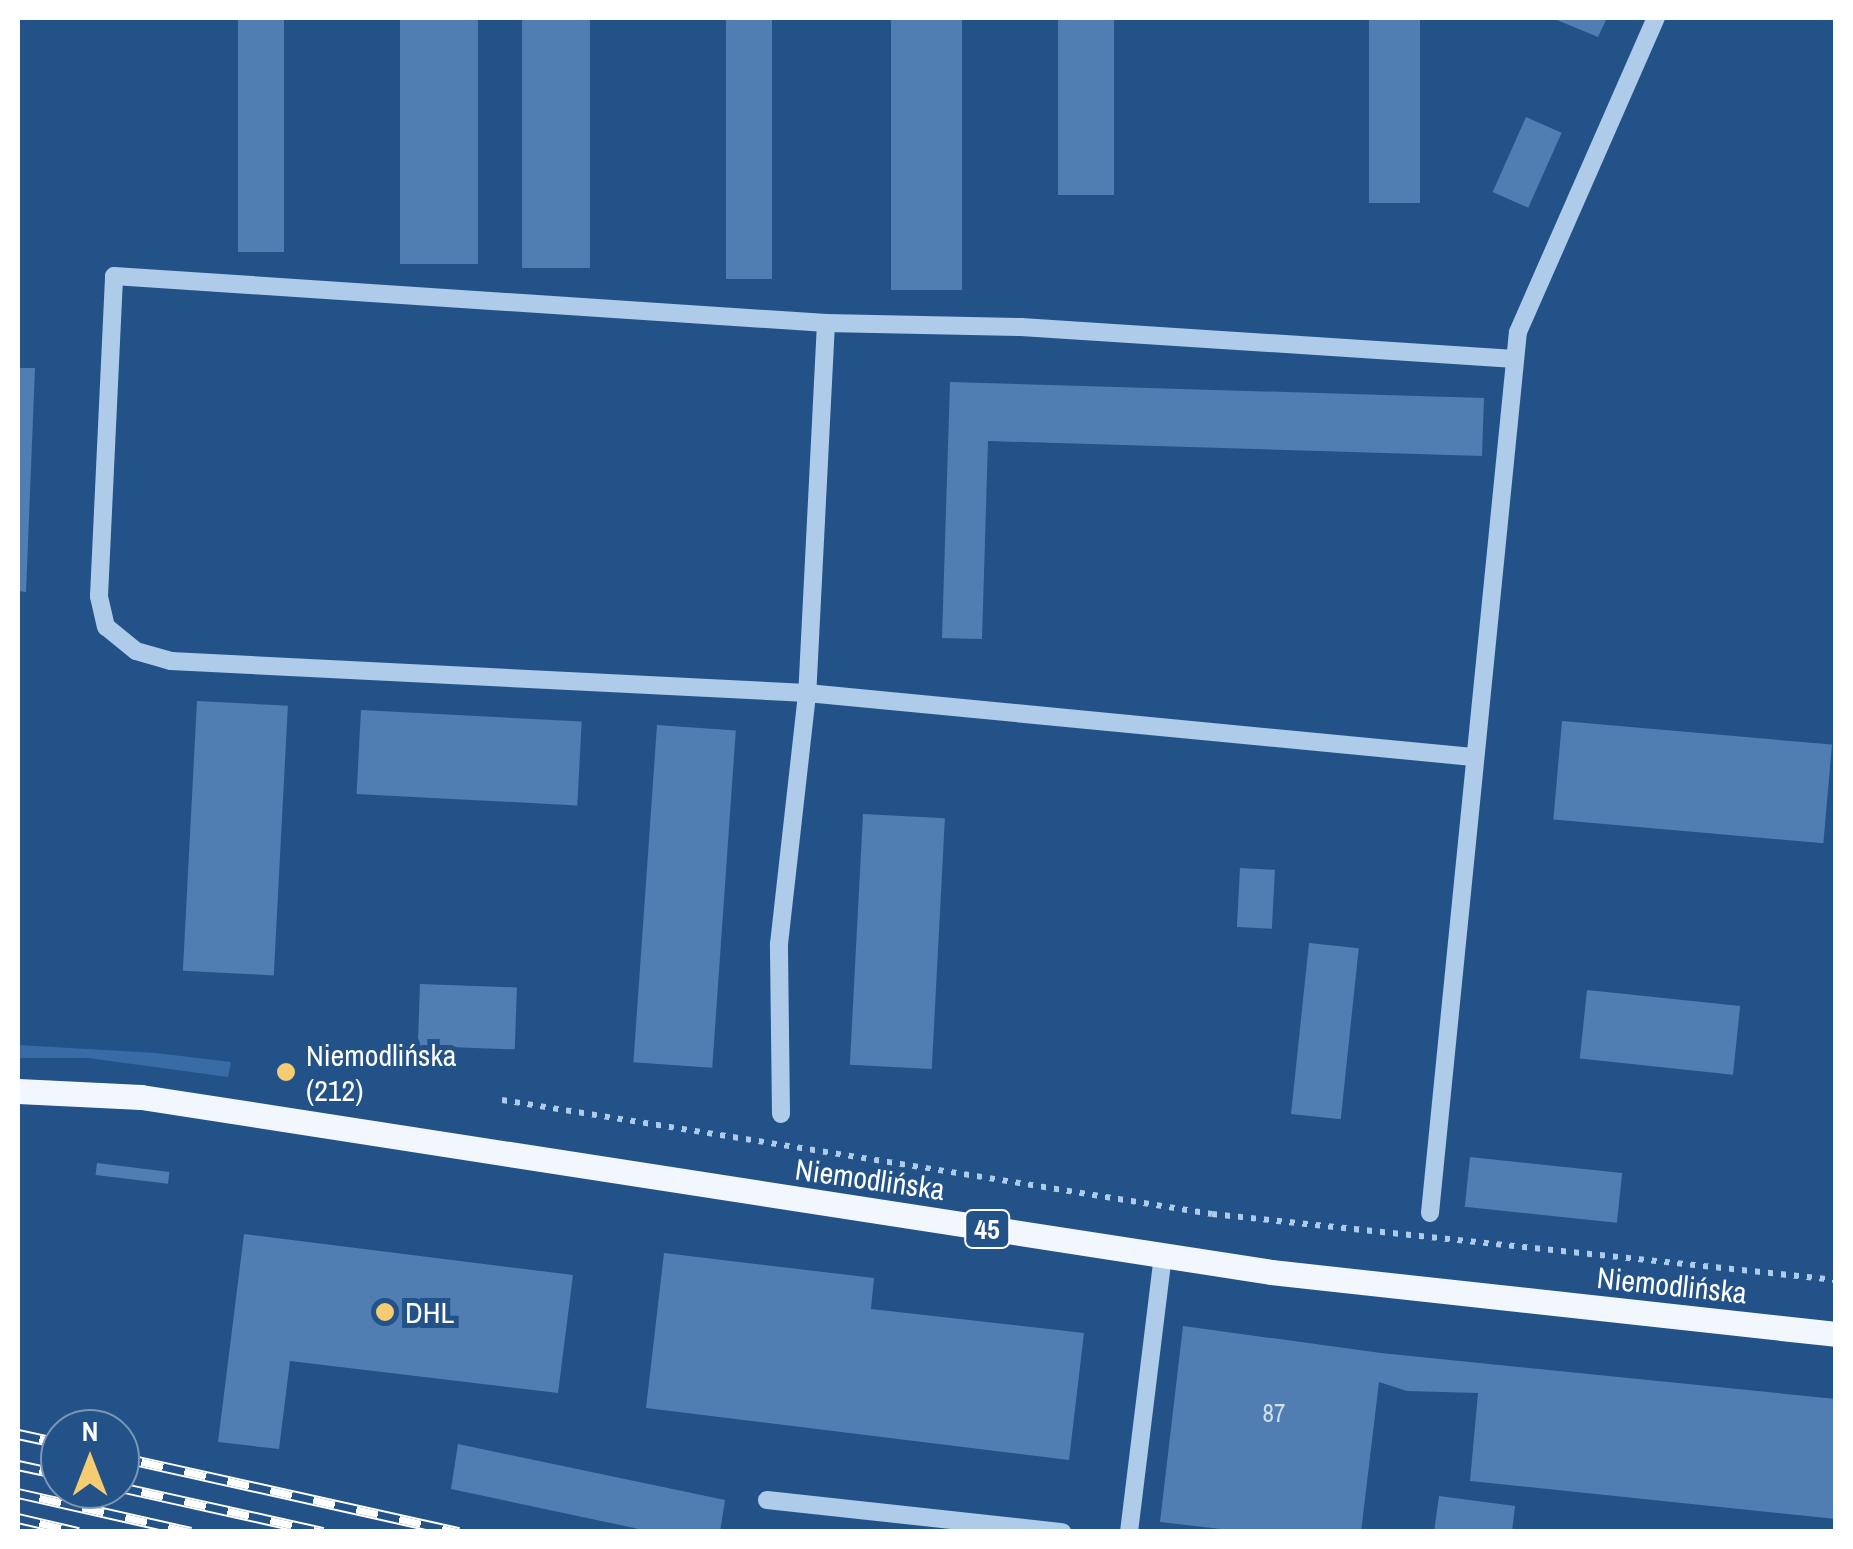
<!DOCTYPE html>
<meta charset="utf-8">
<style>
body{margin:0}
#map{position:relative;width:1853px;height:1549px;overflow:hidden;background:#235289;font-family:"Archivo Narrow",sans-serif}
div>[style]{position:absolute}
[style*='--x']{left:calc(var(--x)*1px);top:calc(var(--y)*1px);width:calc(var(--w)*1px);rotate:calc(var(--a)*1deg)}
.green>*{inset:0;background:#376ca6}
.building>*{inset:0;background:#507eb2;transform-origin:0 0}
.path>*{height:6px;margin-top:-3px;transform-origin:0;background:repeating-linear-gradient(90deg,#afcbea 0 5px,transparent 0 13px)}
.minor>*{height:18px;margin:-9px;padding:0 9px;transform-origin:9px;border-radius:9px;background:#afcbea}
.major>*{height:25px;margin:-12.5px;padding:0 12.5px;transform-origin:12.5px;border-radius:12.5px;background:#f2f7fe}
.rail>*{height:11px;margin-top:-5.5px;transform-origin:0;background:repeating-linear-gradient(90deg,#235289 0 22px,#fff 0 44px);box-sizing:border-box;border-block:2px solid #fff}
.dots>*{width:28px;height:28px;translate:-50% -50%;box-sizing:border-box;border:5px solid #235289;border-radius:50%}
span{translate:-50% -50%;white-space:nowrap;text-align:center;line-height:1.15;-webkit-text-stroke:10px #235289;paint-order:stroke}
.number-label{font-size:25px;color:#d3dfec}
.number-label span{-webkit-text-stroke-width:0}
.shield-label span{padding:2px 8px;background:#235289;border:2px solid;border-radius:8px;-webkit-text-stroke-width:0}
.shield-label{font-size:28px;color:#fff;font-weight:700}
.poi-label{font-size:30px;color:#fff}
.left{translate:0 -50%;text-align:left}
.street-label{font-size:30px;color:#fff}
.frame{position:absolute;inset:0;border:20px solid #fff;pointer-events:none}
.north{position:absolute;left:40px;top:1409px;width:100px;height:100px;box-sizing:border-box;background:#235289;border:2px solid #7b97b8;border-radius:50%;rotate:0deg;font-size:28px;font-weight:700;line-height:40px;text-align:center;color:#fff}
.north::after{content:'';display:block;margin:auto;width:35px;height:45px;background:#f5cc71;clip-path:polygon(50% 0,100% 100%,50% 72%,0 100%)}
</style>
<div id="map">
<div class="green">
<div style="clip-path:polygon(18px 1045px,156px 1053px,231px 1062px,228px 1077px,88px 1058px,18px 1058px)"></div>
</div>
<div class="building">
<div style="left:238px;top:18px;width:46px;height:234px"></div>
<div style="left:400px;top:18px;width:78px;height:246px"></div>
<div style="left:522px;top:18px;width:68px;height:250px"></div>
<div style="left:726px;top:18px;width:46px;height:261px"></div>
<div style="left:891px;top:18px;width:71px;height:272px"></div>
<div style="left:1058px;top:18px;width:56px;height:177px"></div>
<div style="left:1369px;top:18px;width:51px;height:185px"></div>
<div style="clip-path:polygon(1552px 18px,1607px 18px,1598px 37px)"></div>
<div style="left:1526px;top:117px;width:39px;height:82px;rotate:24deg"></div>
<div style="clip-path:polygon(18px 368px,35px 368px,26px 592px,18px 591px)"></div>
<div style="clip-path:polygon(950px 382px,1484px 398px,1482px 456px,988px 441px,982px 639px,942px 638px)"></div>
<div style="left:197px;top:701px;width:91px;height:270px;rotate:3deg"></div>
<div style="left:361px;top:710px;width:221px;height:84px;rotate:3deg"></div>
<div style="left:1562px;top:721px;width:271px;height:99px;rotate:5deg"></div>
<div style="left:657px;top:725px;width:79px;height:338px;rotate:4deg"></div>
<div style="left:863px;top:814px;width:82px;height:251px;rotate:3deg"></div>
<div style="left:1240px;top:868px;width:35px;height:59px;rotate:3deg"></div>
<div style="left:1309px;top:943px;width:50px;height:172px;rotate:6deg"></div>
<div style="left:420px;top:984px;width:97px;height:62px;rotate:2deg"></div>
<div style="left:1587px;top:990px;width:154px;height:69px;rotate:6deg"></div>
<div style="left:1470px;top:1157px;width:153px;height:50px;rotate:6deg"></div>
<div style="left:97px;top:1163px;width:73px;height:12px;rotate:7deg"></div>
<div style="clip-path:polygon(244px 1234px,573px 1275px,558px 1393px,290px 1361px,279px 1449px,218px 1442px)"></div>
<div style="clip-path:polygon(664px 1253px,874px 1278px,871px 1309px,1084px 1333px,1069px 1460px,646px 1408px)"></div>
<div style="clip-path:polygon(1183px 1326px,1381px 1353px,1836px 1399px,1836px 1519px,1470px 1481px,1478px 1393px,1407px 1391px,1379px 1382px,1361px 1532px,1247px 1532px,1160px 1522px)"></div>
<div style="clip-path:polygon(458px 1444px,725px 1500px,720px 1532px,653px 1532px,451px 1489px)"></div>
<div style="clip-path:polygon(1439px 1496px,1515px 1506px,1512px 1532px,1434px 1532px)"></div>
</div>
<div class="path">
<div style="--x:502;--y:1100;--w:719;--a:9.12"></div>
<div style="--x:1212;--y:1214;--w:627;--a:6.04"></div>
</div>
<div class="minor">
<div style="--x:114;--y:276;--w:714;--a:3.78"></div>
<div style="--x:826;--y:323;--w:370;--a:92.9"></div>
<div style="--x:807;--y:693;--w:637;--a:-177.12"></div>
<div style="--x:171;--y:661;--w:36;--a:-164"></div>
<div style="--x:136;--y:651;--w:38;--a:-141"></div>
<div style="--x:106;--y:627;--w:32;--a:-103"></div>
<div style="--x:99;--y:596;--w:320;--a:-87.3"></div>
<div style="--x:826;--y:323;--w:195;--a:1.2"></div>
<div style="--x:1021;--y:327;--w:495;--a:3.7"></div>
<div style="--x:781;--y:1114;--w:170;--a:-90.7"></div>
<div style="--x:779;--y:944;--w:253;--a:-83.6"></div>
<div style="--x:807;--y:693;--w:669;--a:5.49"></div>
<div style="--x:1430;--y:1213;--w:885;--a:-84.3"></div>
<div style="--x:1518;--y:332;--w:343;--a:-66.3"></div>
<div style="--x:767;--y:1500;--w:297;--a:6.2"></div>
<div style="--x:1129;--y:1532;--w:278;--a:-83"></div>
</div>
<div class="major">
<div style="--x:18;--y:1091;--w:123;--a:2.8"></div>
<div style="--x:141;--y:1097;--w:1143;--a:8.8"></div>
<div style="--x:1271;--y:1272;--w:568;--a:6.26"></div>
</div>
<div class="rail">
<div style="--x:18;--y:1434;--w:43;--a:12.1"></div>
<div style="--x:120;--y:1457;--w:347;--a:12.5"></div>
<div style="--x:18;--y:1465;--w:43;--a:12.1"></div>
<div style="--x:120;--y:1487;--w:208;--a:12.5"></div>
<div style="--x:18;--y:1493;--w:177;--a:12.7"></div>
<div style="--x:18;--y:1518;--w:62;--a:13.1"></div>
</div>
<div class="dots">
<div style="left:286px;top:1072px;background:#f5cc71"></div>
<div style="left:385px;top:1312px;background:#f5cc71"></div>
</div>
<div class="number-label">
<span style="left:1274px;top:1413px">87</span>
</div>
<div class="shield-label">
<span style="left:987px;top:1229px">45</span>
</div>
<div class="poi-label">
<span class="left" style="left:306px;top:1072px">Niemodlińska<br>(212)</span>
<span class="left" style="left:405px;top:1312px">DHL</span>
</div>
<div class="street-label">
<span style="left:870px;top:1179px;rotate:8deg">Niemodlińska</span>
<span style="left:1672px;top:1285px;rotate:6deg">Niemodlińska</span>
</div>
<div class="frame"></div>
<div class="north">N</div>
</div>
